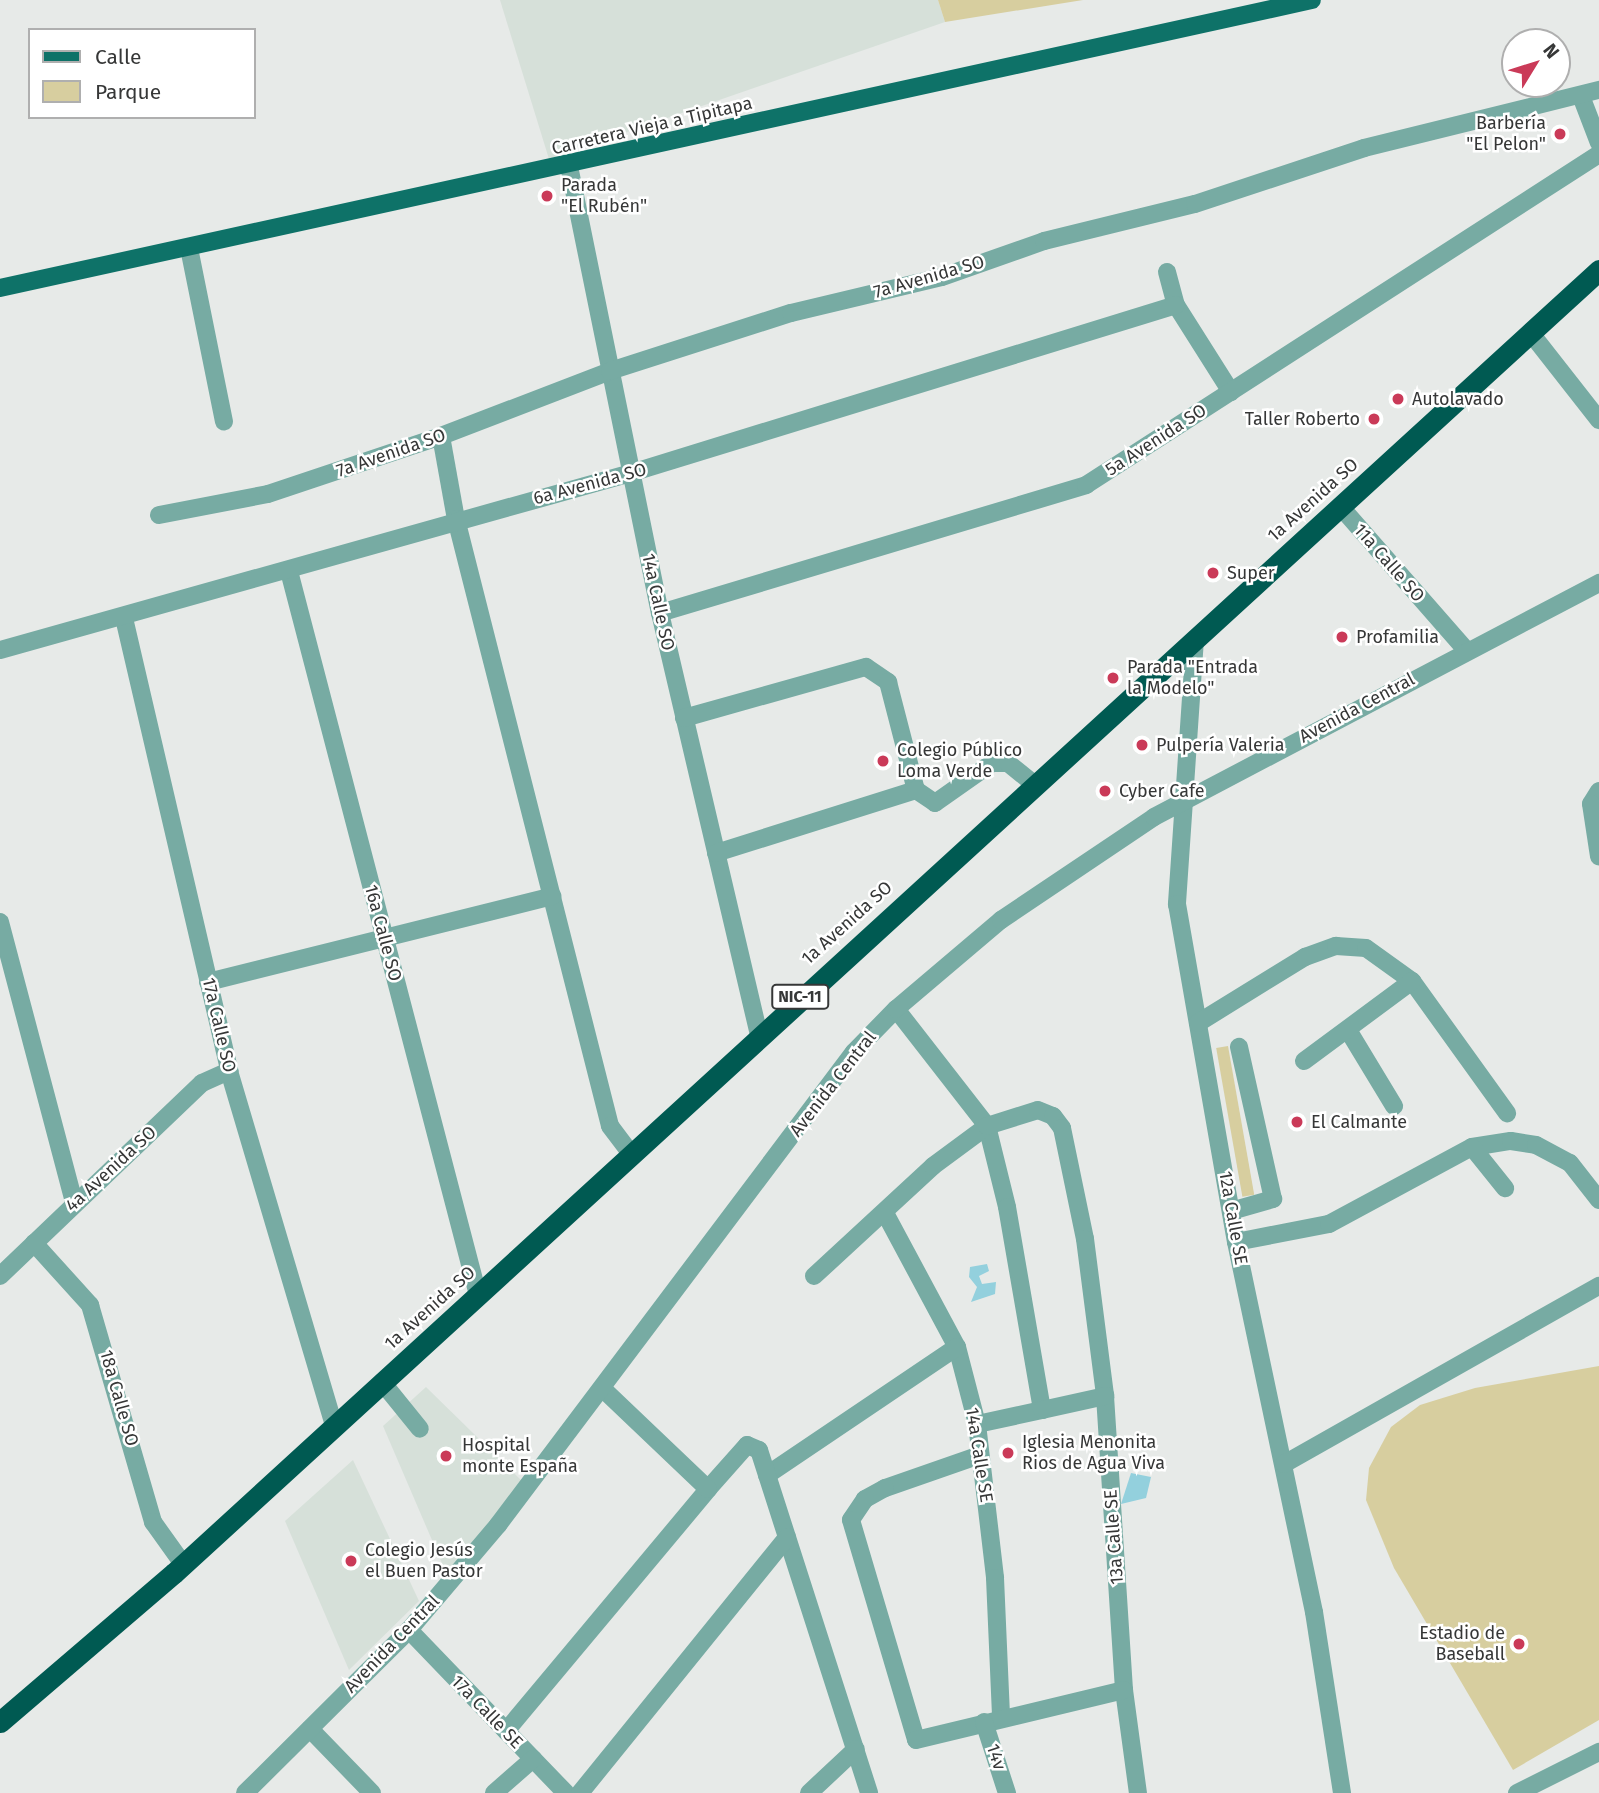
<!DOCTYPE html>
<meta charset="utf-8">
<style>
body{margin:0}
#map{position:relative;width:1599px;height:1793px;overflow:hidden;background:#e7eae8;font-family:"Fira Sans",sans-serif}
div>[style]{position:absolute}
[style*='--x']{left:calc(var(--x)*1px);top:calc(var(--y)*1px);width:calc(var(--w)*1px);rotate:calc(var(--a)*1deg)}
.built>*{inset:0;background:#d6e0d9}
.green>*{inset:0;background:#d7ce9f;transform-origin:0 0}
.water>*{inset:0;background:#93d0dd}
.minor>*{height:18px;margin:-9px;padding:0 9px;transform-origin:9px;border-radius:9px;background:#77aba3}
.major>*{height:18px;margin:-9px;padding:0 9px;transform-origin:9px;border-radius:9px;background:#0e7268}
.highway>*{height:21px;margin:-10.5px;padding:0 10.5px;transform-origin:10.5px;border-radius:10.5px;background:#005a52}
.dots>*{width:19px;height:19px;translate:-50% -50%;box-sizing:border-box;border:4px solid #fff;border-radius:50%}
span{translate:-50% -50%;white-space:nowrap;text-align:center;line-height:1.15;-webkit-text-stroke:5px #fff;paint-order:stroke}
.shield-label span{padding:2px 5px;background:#fff;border:2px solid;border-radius:5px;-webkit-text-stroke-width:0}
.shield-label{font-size:16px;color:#363737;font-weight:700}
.poi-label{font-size:18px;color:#363737}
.right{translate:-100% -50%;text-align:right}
.left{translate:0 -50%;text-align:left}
.street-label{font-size:18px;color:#363737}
.legend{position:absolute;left:28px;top:28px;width:228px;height:91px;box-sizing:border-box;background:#fff;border:2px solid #afafaf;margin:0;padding:9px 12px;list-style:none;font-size:21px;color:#363737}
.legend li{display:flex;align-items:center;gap:14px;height:35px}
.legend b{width:35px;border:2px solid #afafaf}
.north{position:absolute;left:1501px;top:28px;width:70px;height:70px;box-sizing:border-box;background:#fff;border:2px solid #afafaf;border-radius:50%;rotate:52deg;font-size:19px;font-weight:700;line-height:28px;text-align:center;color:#363737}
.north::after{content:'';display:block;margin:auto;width:24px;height:32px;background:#ca3a58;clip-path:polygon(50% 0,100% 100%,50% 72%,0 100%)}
</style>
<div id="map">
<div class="built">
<div style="clip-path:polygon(500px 0,938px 0,945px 22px,549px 159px)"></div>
<div style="clip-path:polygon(426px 1387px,525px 1484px,447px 1575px,383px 1426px)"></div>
<div style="clip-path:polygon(353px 1460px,419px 1601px,349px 1670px,285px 1521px)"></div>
</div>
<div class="green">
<div style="clip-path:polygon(938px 0,1083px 0,945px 22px)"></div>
<div style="left:1228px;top:1046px;width:151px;height:12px;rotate:80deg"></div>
<div style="clip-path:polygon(1599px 1366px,1599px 1720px,1513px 1770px,1394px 1568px,1366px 1500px,1369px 1468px,1391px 1427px,1420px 1405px,1475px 1388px)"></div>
</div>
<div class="water">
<div style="clip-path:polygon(987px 1264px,989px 1271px,979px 1276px,982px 1284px,996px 1282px,995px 1294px,971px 1302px,977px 1287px,969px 1277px,970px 1267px)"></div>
<div style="clip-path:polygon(1131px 1473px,1151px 1477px,1146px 1498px,1121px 1504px)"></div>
</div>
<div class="minor">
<div style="--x:1581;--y:96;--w:50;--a:69"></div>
<div style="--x:569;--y:166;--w:456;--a:78.5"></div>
<div style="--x:660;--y:613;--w:433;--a:76.8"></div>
<div style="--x:189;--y:248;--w:177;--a:78.6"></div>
<div style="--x:1167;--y:272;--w:34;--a:75"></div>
<div style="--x:1176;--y:305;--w:103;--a:57.7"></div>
<div style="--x:1530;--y:332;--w:112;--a:51.9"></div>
<div style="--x:441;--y:436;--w:84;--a:79.8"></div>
<div style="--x:456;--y:519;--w:626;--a:75.76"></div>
<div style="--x:610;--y:1126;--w:35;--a:53"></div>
<div style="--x:1340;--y:506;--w:191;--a:48.8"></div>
<div style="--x:159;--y:515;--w:111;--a:-10.9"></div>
<div style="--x:268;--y:494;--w:182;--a:-18.5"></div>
<div style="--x:441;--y:436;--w:181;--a:-21"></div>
<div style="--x:610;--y:371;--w:190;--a:-17.8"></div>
<div style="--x:791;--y:313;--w:155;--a:-13.4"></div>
<div style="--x:942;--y:277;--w:108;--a:-19.4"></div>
<div style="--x:1044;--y:241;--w:155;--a:-13.8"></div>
<div style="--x:1195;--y:204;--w:178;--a:-18.3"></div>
<div style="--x:1364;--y:148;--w:242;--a:-13.9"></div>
<div style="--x:289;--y:571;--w:748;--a:75.37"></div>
<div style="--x:660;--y:613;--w:445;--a:-16.7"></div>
<div style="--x:1086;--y:485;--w:611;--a:-32.83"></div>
<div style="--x:124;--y:618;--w:465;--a:76.9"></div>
<div style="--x:229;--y:1071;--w:370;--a:73.5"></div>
<div style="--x:1195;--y:639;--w:266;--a:93.9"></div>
<div style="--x:1177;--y:904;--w:343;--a:80.1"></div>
<div style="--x:1236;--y:1242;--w:378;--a:78.1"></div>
<div style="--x:1314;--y:1612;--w:183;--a:81.2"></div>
<div style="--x:0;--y:650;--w:655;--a:-15.67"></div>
<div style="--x:631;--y:473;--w:570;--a:-17.13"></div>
<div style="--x:684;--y:718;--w:189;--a:-15.7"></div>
<div style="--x:866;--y:667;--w:27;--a:34"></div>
<div style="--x:888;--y:682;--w:112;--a:75.5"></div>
<div style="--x:1599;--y:791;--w:15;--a:122"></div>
<div style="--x:1591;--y:804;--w:53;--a:81.3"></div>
<div style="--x:716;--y:853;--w:210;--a:-17.5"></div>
<div style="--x:916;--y:790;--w:23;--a:34"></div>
<div style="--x:935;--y:803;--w:70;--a:-35.1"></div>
<div style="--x:992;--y:763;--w:16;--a:0"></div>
<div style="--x:1008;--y:763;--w:33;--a:39"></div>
<div style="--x:0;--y:922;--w:290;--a:75.2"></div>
<div style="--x:208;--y:982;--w:355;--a:-14"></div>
<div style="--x:896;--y:1009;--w:148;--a:52.1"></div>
<div style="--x:987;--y:1126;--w:83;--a:76.1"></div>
<div style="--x:1007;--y:1207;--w:206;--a:80.2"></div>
<div style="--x:1042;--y:1410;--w:66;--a:167.8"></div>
<div style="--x:1198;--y:1023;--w:126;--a:-31.7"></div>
<div style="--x:1305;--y:957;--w:33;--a:-20"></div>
<div style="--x:1336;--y:946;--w:30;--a:4"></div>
<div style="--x:1366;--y:948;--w:57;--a:35.7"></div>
<div style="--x:1412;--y:981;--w:163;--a:54.3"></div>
<div style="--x:1348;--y:1030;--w:89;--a:58.8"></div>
<div style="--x:1304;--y:1061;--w:134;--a:-36.5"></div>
<div style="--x:1472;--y:1147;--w:39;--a:-9"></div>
<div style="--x:1511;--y:1141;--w:25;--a:9"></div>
<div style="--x:1536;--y:1145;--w:38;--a:28"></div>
<div style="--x:1570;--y:1163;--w:47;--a:51.9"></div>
<div style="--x:1231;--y:1211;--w:44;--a:-15.9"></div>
<div style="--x:1273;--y:1199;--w:156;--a:-102.6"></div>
<div style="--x:885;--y:1213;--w:152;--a:61.8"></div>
<div style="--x:957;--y:1347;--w:80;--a:75.4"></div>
<div style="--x:977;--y:1424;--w:155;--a:83.3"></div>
<div style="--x:995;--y:1578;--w:139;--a:87.5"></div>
<div style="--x:1236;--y:1242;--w:95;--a:-11"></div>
<div style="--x:1329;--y:1224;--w:162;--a:-28.3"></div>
<div style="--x:1472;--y:1147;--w:53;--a:51.2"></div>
<div style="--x:34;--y:1243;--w:84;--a:47.9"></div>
<div style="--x:90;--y:1305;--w:226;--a:73.8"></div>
<div style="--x:153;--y:1522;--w:52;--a:54.5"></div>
<div style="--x:0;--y:1276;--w:279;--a:-43.7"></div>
<div style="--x:202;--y:1083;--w:30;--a:-24"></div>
<div style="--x:814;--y:1276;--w:162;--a:-42.7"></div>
<div style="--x:933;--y:1166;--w:67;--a:-36.5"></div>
<div style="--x:987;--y:1126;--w:53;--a:-17.4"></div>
<div style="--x:1038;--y:1110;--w:16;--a:22"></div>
<div style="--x:1053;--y:1116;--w:15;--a:53"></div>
<div style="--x:1062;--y:1128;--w:113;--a:78.3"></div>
<div style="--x:1085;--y:1239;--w:158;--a:82.7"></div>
<div style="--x:1105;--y:1396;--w:295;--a:86.3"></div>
<div style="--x:1124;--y:1690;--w:104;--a:82.3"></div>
<div style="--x:382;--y:1382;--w:60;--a:51"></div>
<div style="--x:1042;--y:1410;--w:65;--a:-12.5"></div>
<div style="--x:980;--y:1455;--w:101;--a:160.8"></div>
<div style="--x:885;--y:1488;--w:23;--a:151"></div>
<div style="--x:865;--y:1499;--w:25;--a:124"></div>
<div style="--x:851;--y:1520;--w:229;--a:73.5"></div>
<div style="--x:916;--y:1740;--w:214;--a:-13.5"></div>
<div style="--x:1284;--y:1464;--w:362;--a:-29.5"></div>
<div style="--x:767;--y:1475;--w:229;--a:-34"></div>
<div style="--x:708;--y:1489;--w:59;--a:-48.4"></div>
<div style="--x:747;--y:1445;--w:13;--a:23"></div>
<div style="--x:759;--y:1450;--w:360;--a:72.2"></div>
<div style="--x:409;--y:1630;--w:226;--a:46.1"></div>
<div style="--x:984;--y:1722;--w:75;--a:72.1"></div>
<div style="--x:310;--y:1729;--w:89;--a:45.9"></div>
<div style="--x:506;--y:1731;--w:315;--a:-50.1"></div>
<div style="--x:708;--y:1489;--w:145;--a:-136.4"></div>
<div style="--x:245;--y:1793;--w:231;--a:-44.8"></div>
<div style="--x:409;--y:1630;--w:138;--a:-49.7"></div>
<div style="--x:498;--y:1525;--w:592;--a:-53.03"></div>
<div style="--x:854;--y:1052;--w:60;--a:-45.7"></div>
<div style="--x:896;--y:1009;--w:138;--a:-40.3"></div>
<div style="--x:1001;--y:920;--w:184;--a:-33.9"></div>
<div style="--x:1154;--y:817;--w:503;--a:-27.74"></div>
<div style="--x:494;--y:1793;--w:52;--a:-41.1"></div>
<div style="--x:580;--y:1793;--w:329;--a:-51"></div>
<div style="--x:809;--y:1793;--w:64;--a:-43.1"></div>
<div style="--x:1517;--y:1793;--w:92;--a:-26.6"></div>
</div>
<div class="major">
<div style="--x:0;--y:288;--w:1343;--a:-12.38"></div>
</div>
<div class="highway">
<div style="--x:0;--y:1722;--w:229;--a:-40.6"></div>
<div style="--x:174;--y:1573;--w:1931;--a:-42.44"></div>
</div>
<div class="dots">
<div style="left:1560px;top:134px;background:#ca3a58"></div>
<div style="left:547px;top:196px;background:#ca3a58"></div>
<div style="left:1398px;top:399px;background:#ca3a58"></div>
<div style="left:1374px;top:419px;background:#ca3a58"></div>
<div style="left:1213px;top:573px;background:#ca3a58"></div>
<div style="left:1342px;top:637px;background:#ca3a58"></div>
<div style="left:1113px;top:678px;background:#ca3a58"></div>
<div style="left:1142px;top:745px;background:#ca3a58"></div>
<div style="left:883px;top:761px;background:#ca3a58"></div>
<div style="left:1105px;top:791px;background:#ca3a58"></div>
<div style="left:1297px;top:1122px;background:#ca3a58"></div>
<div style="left:1008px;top:1453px;background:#ca3a58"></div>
<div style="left:446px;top:1456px;background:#ca3a58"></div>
<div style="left:351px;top:1561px;background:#ca3a58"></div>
<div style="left:1519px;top:1644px;background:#ca3a58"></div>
</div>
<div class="shield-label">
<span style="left:800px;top:997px">NIC-11</span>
</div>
<div class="poi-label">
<span class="right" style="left:1546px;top:134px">Barbería<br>"El Pelon"</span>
<span class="left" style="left:561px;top:196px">Parada<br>"El Rubén"</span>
<span class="left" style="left:1412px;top:399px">Autolavado</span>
<span class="right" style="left:1360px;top:419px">Taller Roberto</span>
<span class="left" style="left:1227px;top:573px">Super</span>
<span class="left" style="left:1356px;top:637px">Profamilia</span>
<span class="left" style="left:1127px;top:678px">Parada "Entrada<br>la Modelo"</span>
<span class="left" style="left:1156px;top:745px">Pulpería Valeria</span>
<span class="left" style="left:897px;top:761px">Colegio Público<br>Loma Verde</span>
<span class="left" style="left:1119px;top:791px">Cyber Cafe</span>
<span class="left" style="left:1311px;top:1122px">El Calmante</span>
<span class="left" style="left:1022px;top:1453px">Iglesia Menonita<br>Rios de Agua Viva</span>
<span class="left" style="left:462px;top:1456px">Hospital<br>monte España</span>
<span class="left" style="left:365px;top:1561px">Colegio Jesús<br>el Buen Pastor</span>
<span class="right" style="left:1505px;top:1644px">Estadio de<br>Baseball</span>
</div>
<div class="street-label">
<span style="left:652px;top:126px;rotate:-13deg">Carretera Vieja a Tipitapa</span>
<span style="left:929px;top:277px;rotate:-16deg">7a Avenida SO</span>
<span style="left:1156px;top:440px;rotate:-33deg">5a Avenida SO</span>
<span style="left:391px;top:453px;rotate:-19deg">7a Avenida SO</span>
<span style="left:590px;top:484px;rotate:-15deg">6a Avenida SO</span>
<span style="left:1313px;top:500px;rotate:-42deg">1a Avenida SO</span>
<span style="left:1389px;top:563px;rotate:49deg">11a Calle SO</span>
<span style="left:658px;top:602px;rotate:78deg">14a Calle SO</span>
<span style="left:1357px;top:708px;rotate:-28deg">Avenida Central</span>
<span style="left:847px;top:923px;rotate:-42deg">1a Avenida SO</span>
<span style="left:383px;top:933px;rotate:75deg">16a Calle SO</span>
<span style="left:219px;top:1025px;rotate:77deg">17a Calle SO</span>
<span style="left:833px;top:1084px;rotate:-52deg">Avenida Central</span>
<span style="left:111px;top:1169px;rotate:-43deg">4a Avenida SO</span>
<span style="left:1233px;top:1218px;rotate:80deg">12a Calle SE</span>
<span style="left:430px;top:1308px;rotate:-42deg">1a Avenida SO</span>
<span style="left:119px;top:1398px;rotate:74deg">18a Calle SO</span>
<span style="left:979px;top:1455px;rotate:81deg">14a Calle SE</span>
<span style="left:1114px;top:1537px;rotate:-94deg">13a Calle SE</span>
<span style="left:392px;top:1644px;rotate:-46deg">Avenida Central</span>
<span style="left:487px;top:1712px;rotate:46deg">17a Calle SE</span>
<span style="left:996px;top:1757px;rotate:72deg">14v</span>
</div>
<ul class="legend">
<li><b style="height:9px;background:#0e7268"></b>Calle</li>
<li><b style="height:19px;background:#d7ce9f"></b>Parque</li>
</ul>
<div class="north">N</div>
</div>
